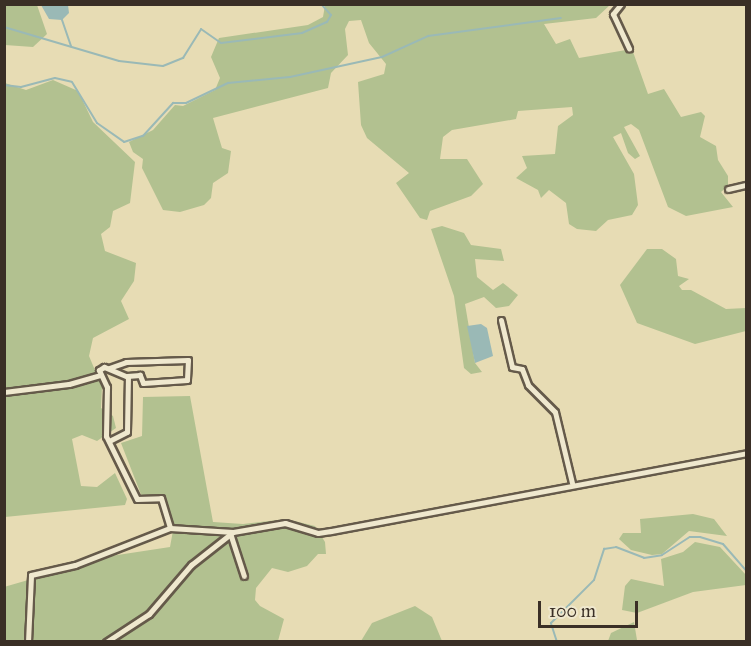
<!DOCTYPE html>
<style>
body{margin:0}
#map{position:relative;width:751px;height:646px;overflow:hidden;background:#e7dcb4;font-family:"IM FELL Great Primer",serif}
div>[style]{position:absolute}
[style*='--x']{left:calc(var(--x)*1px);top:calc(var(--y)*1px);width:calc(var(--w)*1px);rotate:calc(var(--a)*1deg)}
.green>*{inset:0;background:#b2c190}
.water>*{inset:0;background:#9ab9b6}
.stream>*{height:2px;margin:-1px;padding:0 1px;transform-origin:1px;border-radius:1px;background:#9ab9b6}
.roads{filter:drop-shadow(2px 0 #655a4a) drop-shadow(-2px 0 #655a4a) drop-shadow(0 2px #655a4a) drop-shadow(0 -2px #655a4a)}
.street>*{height:5px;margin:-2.5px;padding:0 2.5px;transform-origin:2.5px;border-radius:2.5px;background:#efe8ce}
span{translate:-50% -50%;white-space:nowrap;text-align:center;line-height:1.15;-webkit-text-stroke:6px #efe8ce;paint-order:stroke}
.frame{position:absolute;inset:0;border:6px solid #3a2f26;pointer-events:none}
.scale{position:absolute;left:538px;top:601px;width:100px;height:27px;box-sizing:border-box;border:3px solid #3a2f26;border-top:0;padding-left:8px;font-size:18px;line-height:21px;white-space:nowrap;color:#3a2f26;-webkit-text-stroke:4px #efe8ce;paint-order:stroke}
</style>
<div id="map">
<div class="green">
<div style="clip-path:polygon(5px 4px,37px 5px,47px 34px,33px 47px,5px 45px)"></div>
<div style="clip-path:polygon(325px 5px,610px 5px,596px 18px,544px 24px,556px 44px,570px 39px,579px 58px,632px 49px,648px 94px,664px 89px,681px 117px,701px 112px,705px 116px,700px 137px,716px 146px,718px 160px,728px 176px,728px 186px,721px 192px,733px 207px,686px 216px,668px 207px,639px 130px,631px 124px,624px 127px,640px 156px,635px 159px,628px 153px,621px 133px,613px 137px,634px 174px,638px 205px,632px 215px,608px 220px,596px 231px,577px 229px,569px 224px,566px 203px,549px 190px,541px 198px,538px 190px,516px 178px,527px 168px,522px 156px,555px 154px,558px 126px,573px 115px,572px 107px,518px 111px,516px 119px,452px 130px,443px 137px,440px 159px,467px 159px,483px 184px,471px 196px,430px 211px,427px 220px,420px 218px,396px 183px,409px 173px,367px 138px,361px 125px,358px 82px,384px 74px,386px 64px,369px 43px,361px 20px,349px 21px,345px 29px,348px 55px,331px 73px,328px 88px,213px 118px,222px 148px,231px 151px,228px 173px,213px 183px,211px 198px,204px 205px,180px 212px,163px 210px,142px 168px,143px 159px,133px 152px,129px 142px,153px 130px,175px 105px,183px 106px,215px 90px,220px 78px,211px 57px,219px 38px,308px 25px,323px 17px)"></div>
<div style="clip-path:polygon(53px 80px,78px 91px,93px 122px,135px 162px,130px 203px,113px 211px,110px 227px,101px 234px,105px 251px,136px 263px,134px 281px,121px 301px,129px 319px,93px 338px,89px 356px,102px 387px,101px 408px,113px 416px,116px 428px,97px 441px,82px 435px,72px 439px,81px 486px,97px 487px,115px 473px,127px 499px,125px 505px,5px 517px,5px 83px,26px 90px)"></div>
<div style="clip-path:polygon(442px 226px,464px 233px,471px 245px,501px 249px,504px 261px,475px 259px,477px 277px,493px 290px,503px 283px,518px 295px,509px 306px,496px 308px,484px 297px,465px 304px,475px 363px,482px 372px,471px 374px,464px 368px,454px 296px,431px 229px)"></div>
<div style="clip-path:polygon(647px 249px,662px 249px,676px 259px,678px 276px,689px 279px,679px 286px,682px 290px,691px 290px,726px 309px,746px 308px,746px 331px,695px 344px,637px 323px,620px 285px)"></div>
<div style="clip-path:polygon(190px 396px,213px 522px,243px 524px,286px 519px,315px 526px,325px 542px,326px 554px,318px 554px,307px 566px,288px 572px,272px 568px,256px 588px,255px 600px,260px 606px,284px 619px,278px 641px,5px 641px,4px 587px,111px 556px,170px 547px,174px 525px,166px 498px,142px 497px,121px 443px,142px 436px,143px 397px)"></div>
<div style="clip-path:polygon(693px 514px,714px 519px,727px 536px,689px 531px,662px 554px,652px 555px,631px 550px,619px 539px,623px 533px,641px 533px,640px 519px)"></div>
<div style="clip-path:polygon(695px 542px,720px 547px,746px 575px,746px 585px,693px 592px,637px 613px,622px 610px,625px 586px,631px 579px,664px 586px,661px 559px,683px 552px)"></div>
<div style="clip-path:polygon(415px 606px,432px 617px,442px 641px,361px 641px,372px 623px)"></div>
<div style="clip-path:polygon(634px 622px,637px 640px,608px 641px,611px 633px)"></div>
</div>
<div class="water">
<div style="clip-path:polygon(41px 5px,68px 5px,69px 13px,62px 20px,49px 19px)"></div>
<div style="clip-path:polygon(481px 324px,487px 328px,493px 356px,475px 363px,467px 326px)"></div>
</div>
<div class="stream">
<div style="--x:61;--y:17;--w:31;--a:71"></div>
<div style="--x:4;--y:27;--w:120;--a:16.5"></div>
<div style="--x:119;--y:61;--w:44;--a:6.5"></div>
<div style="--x:163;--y:66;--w:22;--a:-22"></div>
<div style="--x:183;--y:58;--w:34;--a:-58"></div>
<div style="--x:201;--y:29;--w:24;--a:35"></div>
<div style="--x:221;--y:43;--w:82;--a:-7"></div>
<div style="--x:302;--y:33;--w:27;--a:-24"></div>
<div style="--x:327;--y:22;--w:8;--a:-60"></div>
<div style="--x:331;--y:15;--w:15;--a:-132"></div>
<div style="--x:4;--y:85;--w:17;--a:7"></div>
<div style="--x:21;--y:87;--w:35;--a:-15"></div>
<div style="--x:55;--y:78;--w:17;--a:13"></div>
<div style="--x:72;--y:82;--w:48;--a:58.6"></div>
<div style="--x:97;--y:123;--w:33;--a:35"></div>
<div style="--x:124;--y:142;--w:20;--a:-18"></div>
<div style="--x:143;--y:136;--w:45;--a:-47.7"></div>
<div style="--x:173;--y:103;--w:13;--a:0"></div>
<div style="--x:186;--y:103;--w:47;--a:-25.5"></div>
<div style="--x:228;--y:83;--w:62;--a:-5.5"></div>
<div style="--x:290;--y:77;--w:94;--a:-12.3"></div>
<div style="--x:382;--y:57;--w:51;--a:-24.5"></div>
<div style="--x:428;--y:36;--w:134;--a:-7.7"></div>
<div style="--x:557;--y:642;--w:20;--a:-108"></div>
<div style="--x:551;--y:623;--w:61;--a:-45"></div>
<div style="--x:594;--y:580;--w:33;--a:-72"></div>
<div style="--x:604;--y:549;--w:12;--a:-9"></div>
<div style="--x:616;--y:547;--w:30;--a:21"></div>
<div style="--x:644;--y:558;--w:18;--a:-9"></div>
<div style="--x:662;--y:555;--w:33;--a:-33"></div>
<div style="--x:690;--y:537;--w:10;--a:0"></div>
<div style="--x:700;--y:537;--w:24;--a:17"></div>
<div style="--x:723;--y:544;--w:35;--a:49"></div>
</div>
<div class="roads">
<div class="street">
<div style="--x:621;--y:4;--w:13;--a:129"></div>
<div style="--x:613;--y:14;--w:38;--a:65"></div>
<div style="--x:728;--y:189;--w:18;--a:-13"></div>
<div style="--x:501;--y:320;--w:48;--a:76.8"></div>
<div style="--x:512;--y:367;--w:10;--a:11"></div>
<div style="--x:522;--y:369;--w:17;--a:69"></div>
<div style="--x:528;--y:385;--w:38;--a:45"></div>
<div style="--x:555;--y:412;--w:73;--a:76.5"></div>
<div style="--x:109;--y:368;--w:18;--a:-19"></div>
<div style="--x:126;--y:362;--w:62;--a:-1.8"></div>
<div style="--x:188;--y:360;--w:20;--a:93"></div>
<div style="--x:187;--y:380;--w:44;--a:176.1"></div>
<div style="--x:143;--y:383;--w:9;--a:-111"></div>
<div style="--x:140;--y:375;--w:13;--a:176"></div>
<div style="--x:4;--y:392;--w:65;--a:-7"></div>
<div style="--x:69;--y:384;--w:33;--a:-16"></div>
<div style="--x:109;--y:441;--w:20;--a:-27"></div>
<div style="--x:127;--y:432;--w:55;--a:-89"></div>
<div style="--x:128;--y:377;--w:26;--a:-157"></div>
<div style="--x:104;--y:367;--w:6;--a:149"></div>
<div style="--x:99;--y:370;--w:19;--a:65"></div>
<div style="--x:107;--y:387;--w:49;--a:91.2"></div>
<div style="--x:106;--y:436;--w:70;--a:63.8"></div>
<div style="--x:137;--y:499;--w:24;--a:-2"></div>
<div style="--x:161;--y:498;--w:31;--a:73"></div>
<div style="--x:230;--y:533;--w:45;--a:72"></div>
<div style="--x:28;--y:642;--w:67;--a:-87.4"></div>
<div style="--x:31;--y:575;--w:45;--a:-12.8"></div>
<div style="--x:75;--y:565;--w:102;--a:-21.3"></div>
<div style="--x:170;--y:528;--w:63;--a:3.6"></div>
<div style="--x:233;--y:532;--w:53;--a:-9.8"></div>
<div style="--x:285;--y:523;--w:34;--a:17"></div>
<div style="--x:318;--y:533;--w:13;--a:-9"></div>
<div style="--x:331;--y:531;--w:422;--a:-10.6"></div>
<div style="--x:106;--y:642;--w:51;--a:-33.1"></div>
<div style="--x:149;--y:614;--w:65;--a:-49.4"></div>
<div style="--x:191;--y:565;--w:53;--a:-38.2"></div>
</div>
</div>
<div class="frame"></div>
<div class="scale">100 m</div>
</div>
